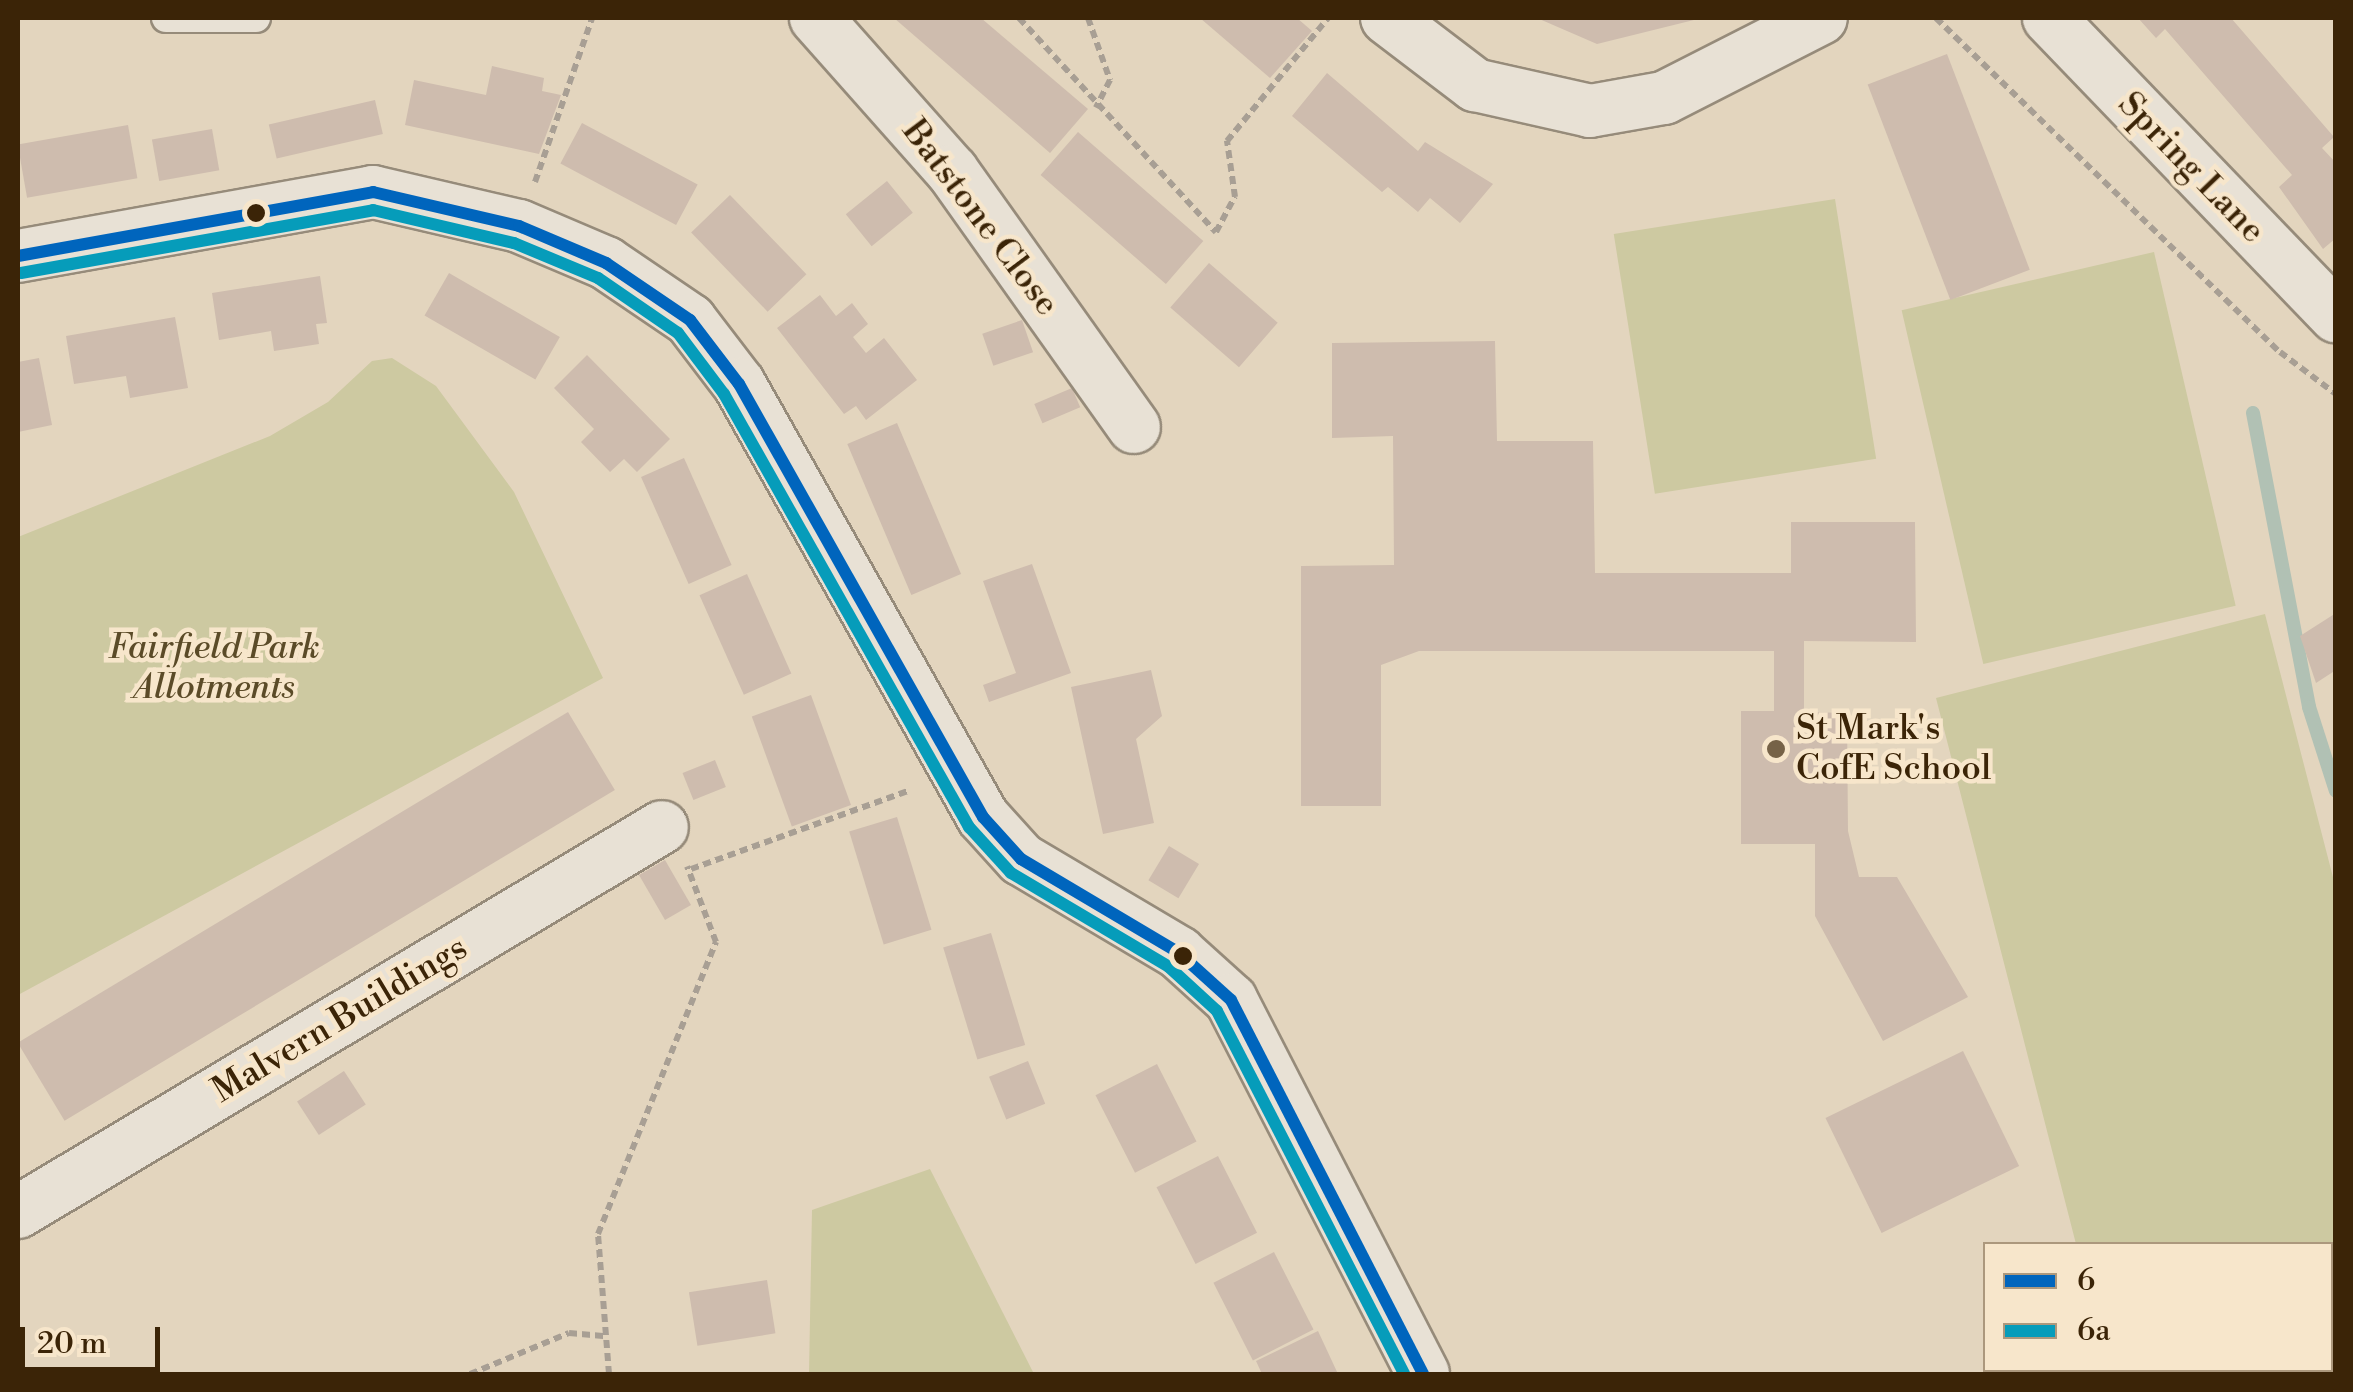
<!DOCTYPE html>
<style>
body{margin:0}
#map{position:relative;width:2353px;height:1392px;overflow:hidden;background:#e3d5be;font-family:"Libre Bodoni",serif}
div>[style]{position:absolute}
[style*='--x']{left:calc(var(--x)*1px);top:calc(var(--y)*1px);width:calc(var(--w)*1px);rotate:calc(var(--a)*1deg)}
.green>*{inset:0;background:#cdc9a1;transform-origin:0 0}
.stream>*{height:14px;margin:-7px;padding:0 7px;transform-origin:7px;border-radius:7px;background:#b1c1b4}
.building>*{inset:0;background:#cebcae;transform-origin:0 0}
.path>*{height:6px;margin-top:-3px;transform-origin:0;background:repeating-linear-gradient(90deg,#a89f94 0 8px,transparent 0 13px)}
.roads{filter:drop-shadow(2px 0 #968b7a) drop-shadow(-2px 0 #968b7a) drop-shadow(0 2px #968b7a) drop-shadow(0 -2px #968b7a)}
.service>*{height:28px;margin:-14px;padding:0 14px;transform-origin:14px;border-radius:14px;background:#e8e1d5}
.minor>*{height:52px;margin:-26px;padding:0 26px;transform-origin:26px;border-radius:26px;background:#e8e1d5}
.bus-1>*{height:12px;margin:-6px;padding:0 6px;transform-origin:6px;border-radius:6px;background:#0065bd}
.bus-2>*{height:12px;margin:-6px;padding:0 6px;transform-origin:6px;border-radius:6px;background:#069cba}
.dots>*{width:28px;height:28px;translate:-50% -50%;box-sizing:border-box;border:5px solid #f7e6cb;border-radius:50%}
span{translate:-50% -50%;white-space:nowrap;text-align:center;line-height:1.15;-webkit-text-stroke:9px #f7e6cb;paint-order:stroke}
.street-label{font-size:35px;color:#3b2407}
.park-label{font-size:35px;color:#5b4b28;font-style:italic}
.poi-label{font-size:35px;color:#3b2407}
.left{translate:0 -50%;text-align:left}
.frame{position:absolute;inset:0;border:20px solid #3b2407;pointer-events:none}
.legend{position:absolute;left:1983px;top:1242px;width:350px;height:130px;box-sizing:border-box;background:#f7e6cb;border:2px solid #ac987d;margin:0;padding:12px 18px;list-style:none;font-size:30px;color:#3b2407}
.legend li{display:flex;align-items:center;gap:20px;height:50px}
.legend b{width:50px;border:2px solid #ac987d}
.scale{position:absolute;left:20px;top:1327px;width:140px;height:45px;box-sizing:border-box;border:5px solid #3b2407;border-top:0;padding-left:12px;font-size:30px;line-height:35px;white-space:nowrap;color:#3b2407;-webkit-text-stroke:8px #f7e6cb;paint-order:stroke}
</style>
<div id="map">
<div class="green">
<div style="left:1835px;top:199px;width:263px;height:224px;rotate:81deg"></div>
<div style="left:2154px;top:252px;width:363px;height:259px;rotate:77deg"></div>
<div style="clip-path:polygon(392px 358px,436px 386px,514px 492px,603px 678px,18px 995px,18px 537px,270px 436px,328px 402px,372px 361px)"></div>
<div style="clip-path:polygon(2265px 614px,2335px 885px,2335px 1259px,2330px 1244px,2076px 1244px,1936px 698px)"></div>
<div style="clip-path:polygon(930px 1169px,1034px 1374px,809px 1374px,812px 1210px)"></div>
</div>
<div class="stream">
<div style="--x:2253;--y:413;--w:299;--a:79.2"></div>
<div style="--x:2309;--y:707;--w:88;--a:72.2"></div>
</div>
<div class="building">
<div style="clip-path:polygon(894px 18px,981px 18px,1088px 109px,1050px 153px)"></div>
<div style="clip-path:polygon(1200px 18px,1297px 18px,1312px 31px,1270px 78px)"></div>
<div style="clip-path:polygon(1537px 18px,1702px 18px,1597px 44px)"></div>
<div style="clip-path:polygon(2138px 18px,2231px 18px,2334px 137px,2322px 148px,2336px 163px,2336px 238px,2323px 249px,2279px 187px,2292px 175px,2165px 29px,2156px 38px)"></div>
<div style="left:1947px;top:54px;width:231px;height:85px;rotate:69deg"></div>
<div style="clip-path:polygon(492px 66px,544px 78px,542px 91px,561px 95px,539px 154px,405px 125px,414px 80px,486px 95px)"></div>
<div style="clip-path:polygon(1327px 73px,1418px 151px,1425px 142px,1493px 184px,1460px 223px,1430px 198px,1418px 212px,1388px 187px,1382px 192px,1292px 116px)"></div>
<div style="left:375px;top:100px;width:35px;height:109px;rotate:77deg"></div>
<div style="left:582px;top:123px;width:131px;height:46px;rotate:28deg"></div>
<div style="left:128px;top:125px;width:54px;height:112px;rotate:80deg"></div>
<div style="left:212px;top:129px;width:42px;height:61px;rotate:80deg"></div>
<div style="left:1078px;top:132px;width:166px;height:57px;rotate:41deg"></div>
<div style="left:887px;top:181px;width:41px;height:53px;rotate:51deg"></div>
<div style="left:730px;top:195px;width:110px;height:54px;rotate:46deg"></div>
<div style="left:1209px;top:263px;width:91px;height:59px;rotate:41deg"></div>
<div style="left:449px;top:273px;width:128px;height:49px;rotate:30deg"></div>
<div style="clip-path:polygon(320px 276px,327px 323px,316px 324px,319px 344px,274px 351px,271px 331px,219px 340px,212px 293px)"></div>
<div style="clip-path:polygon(820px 295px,836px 316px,852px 303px,868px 324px,853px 337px,866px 353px,884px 338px,917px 380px,866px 420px,856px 406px,844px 414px,777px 328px)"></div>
<div style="clip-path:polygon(175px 317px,188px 388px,130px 398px,126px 376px,74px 384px,66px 336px)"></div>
<div style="left:1022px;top:320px;width:34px;height:42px;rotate:71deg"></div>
<div style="clip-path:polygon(1495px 341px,1497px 441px,1593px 441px,1595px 573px,1791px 573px,1791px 522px,1915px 522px,1916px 642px,1804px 641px,1804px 712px,1847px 713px,1848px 831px,1859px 877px,1897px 877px,1968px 997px,1883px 1041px,1815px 916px,1815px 844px,1741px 844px,1741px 711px,1774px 711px,1774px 651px,1419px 651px,1381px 665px,1381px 806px,1301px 806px,1301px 566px,1394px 565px,1393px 436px,1332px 438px,1332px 343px)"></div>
<div style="clip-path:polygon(587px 355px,670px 439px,637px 472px,624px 459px,610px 472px,581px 442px,594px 429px,554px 388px)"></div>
<div style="clip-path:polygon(39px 358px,52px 425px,18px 432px,18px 362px)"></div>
<div style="left:1072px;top:388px;width:21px;height:41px;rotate:67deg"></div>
<div style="left:897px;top:423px;width:164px;height:54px;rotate:67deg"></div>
<div style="left:684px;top:458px;width:117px;height:47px;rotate:66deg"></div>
<div style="clip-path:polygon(1032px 564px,1071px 673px,989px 702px,983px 685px,1016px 673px,983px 581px)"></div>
<div style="left:747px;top:574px;width:109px;height:52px;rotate:66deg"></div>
<div style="clip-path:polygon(2336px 613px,2336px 670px,2316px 683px,2300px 636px)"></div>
<div style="clip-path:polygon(1151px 670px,1162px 716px,1136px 739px,1154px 823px,1103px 834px,1071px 687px)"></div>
<div style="left:811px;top:695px;width:117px;height:63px;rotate:70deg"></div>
<div style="left:568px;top:712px;width:91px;height:642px;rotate:59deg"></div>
<div style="left:715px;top:760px;width:29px;height:35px;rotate:68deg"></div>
<div style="left:897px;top:817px;width:118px;height:50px;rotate:73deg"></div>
<div style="left:1169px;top:846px;width:35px;height:40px;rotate:31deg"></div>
<div style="left:665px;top:860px;width:52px;height:30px;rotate:60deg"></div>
<div style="left:991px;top:933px;width:117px;height:50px;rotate:73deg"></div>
<div style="left:1963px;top:1051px;width:128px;height:153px;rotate:64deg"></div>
<div style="left:1028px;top:1061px;width:46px;height:42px;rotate:68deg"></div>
<div style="left:1157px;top:1064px;width:87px;height:69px;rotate:63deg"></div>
<div style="left:344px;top:1071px;width:40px;height:56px;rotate:57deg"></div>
<div style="left:1218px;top:1156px;width:86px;height:69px;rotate:63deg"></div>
<div style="left:1274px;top:1252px;width:87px;height:68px;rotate:63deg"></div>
<div style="left:767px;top:1280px;width:54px;height:79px;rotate:81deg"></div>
<div style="clip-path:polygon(1318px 1331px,1338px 1374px,1262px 1374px,1256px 1361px)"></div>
</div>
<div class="path">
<div style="--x:1019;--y:18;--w:291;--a:47.4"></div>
<div style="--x:1216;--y:232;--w:40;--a:-62"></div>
<div style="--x:1235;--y:197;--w:57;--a:-98.1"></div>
<div style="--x:1227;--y:141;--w:159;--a:-50.6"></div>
<div style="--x:1088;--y:18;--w:66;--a:70.5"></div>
<div style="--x:1110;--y:80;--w:31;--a:117"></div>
<div style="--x:1936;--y:18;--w:479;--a:44.2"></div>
<div style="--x:2280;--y:352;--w:70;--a:36.9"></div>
<div style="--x:535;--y:182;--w:174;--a:-70.8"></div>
<div style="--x:691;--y:869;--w:233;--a:-19.8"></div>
<div style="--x:470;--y:1374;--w:107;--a:-22.5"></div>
<div style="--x:569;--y:1333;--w:37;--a:5"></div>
<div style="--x:609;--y:1374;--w:140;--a:-94.5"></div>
<div style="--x:598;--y:1234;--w:315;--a:-68"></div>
<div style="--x:716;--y:942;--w:81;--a:-110.9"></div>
</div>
<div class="roads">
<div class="service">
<div style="--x:166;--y:18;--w:90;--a:0"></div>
</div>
<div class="minor">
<div style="--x:816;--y:18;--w:205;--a:48.4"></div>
<div style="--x:952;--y:171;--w:314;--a:54.6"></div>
<div style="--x:1387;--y:18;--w:111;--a:37.3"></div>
<div style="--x:1475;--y:85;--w:118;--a:12.7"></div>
<div style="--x:1590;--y:111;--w:75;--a:-10"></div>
<div style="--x:1664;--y:98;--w:176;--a:-27"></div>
<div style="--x:2049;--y:18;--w:414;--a:46.1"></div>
<div style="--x:18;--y:256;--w:361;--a:-10.2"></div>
<div style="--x:373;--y:192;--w:150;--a:13.1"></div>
<div style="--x:519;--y:226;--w:95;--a:23"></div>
<div style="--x:606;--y:263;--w:102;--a:34.2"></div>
<div style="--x:690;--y:320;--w:81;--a:52.6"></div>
<div style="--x:739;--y:384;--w:497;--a:60.6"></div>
<div style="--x:983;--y:817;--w:57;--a:47.9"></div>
<div style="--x:1021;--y:859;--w:184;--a:30.7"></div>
<div style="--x:1179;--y:953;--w:70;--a:42.1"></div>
<div style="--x:1231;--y:1000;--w:420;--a:62.8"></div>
<div style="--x:18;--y:1212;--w:750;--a:-30.87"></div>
</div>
</div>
<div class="bus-1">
<div style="--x:18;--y:256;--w:361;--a:-10.2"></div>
<div style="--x:373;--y:192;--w:150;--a:13.1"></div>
<div style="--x:519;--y:226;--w:95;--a:23"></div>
<div style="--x:606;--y:263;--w:102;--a:34.2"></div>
<div style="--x:690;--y:320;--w:81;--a:52.6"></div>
<div style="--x:739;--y:384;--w:497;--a:60.6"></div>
<div style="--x:983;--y:817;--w:57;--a:47.9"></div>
<div style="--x:1021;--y:859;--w:184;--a:30.7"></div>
<div style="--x:1179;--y:953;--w:70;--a:42.1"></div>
<div style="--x:1231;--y:1000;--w:420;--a:62.8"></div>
</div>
<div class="bus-2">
<div style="--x:21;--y:273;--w:358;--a:-10.1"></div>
<div style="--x:373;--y:210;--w:145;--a:13.2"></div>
<div style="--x:514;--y:243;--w:91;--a:22.6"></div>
<div style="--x:598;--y:278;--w:97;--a:34.5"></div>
<div style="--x:678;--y:333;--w:76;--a:53"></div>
<div style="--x:724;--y:394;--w:498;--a:60.5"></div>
<div style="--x:969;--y:827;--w:62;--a:47.6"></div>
<div style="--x:1011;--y:873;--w:184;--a:30.7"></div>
<div style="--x:1169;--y:967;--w:65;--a:42.5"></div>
<div style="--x:1217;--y:1011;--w:408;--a:62.7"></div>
</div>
<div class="dots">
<div style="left:256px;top:213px;background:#3b2407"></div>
<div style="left:1776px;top:749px;background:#766247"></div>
<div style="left:1183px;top:956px;background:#3b2407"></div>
</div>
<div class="street-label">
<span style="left:2191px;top:168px;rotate:46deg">Spring Lane</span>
<span style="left:980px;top:218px;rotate:53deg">Batstone Close</span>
<span style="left:340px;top:1020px;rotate:-31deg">Malvern Buildings</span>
</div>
<div class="park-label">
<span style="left:214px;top:668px">Fairfield Park<br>Allotments</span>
</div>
<div class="poi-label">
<span class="left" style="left:1796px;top:749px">St Mark's<br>CofE School</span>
</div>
<div class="frame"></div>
<ul class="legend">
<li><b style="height:12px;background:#0065bd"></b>6</li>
<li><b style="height:12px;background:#069cba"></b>6a</li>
</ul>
<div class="scale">20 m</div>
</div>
